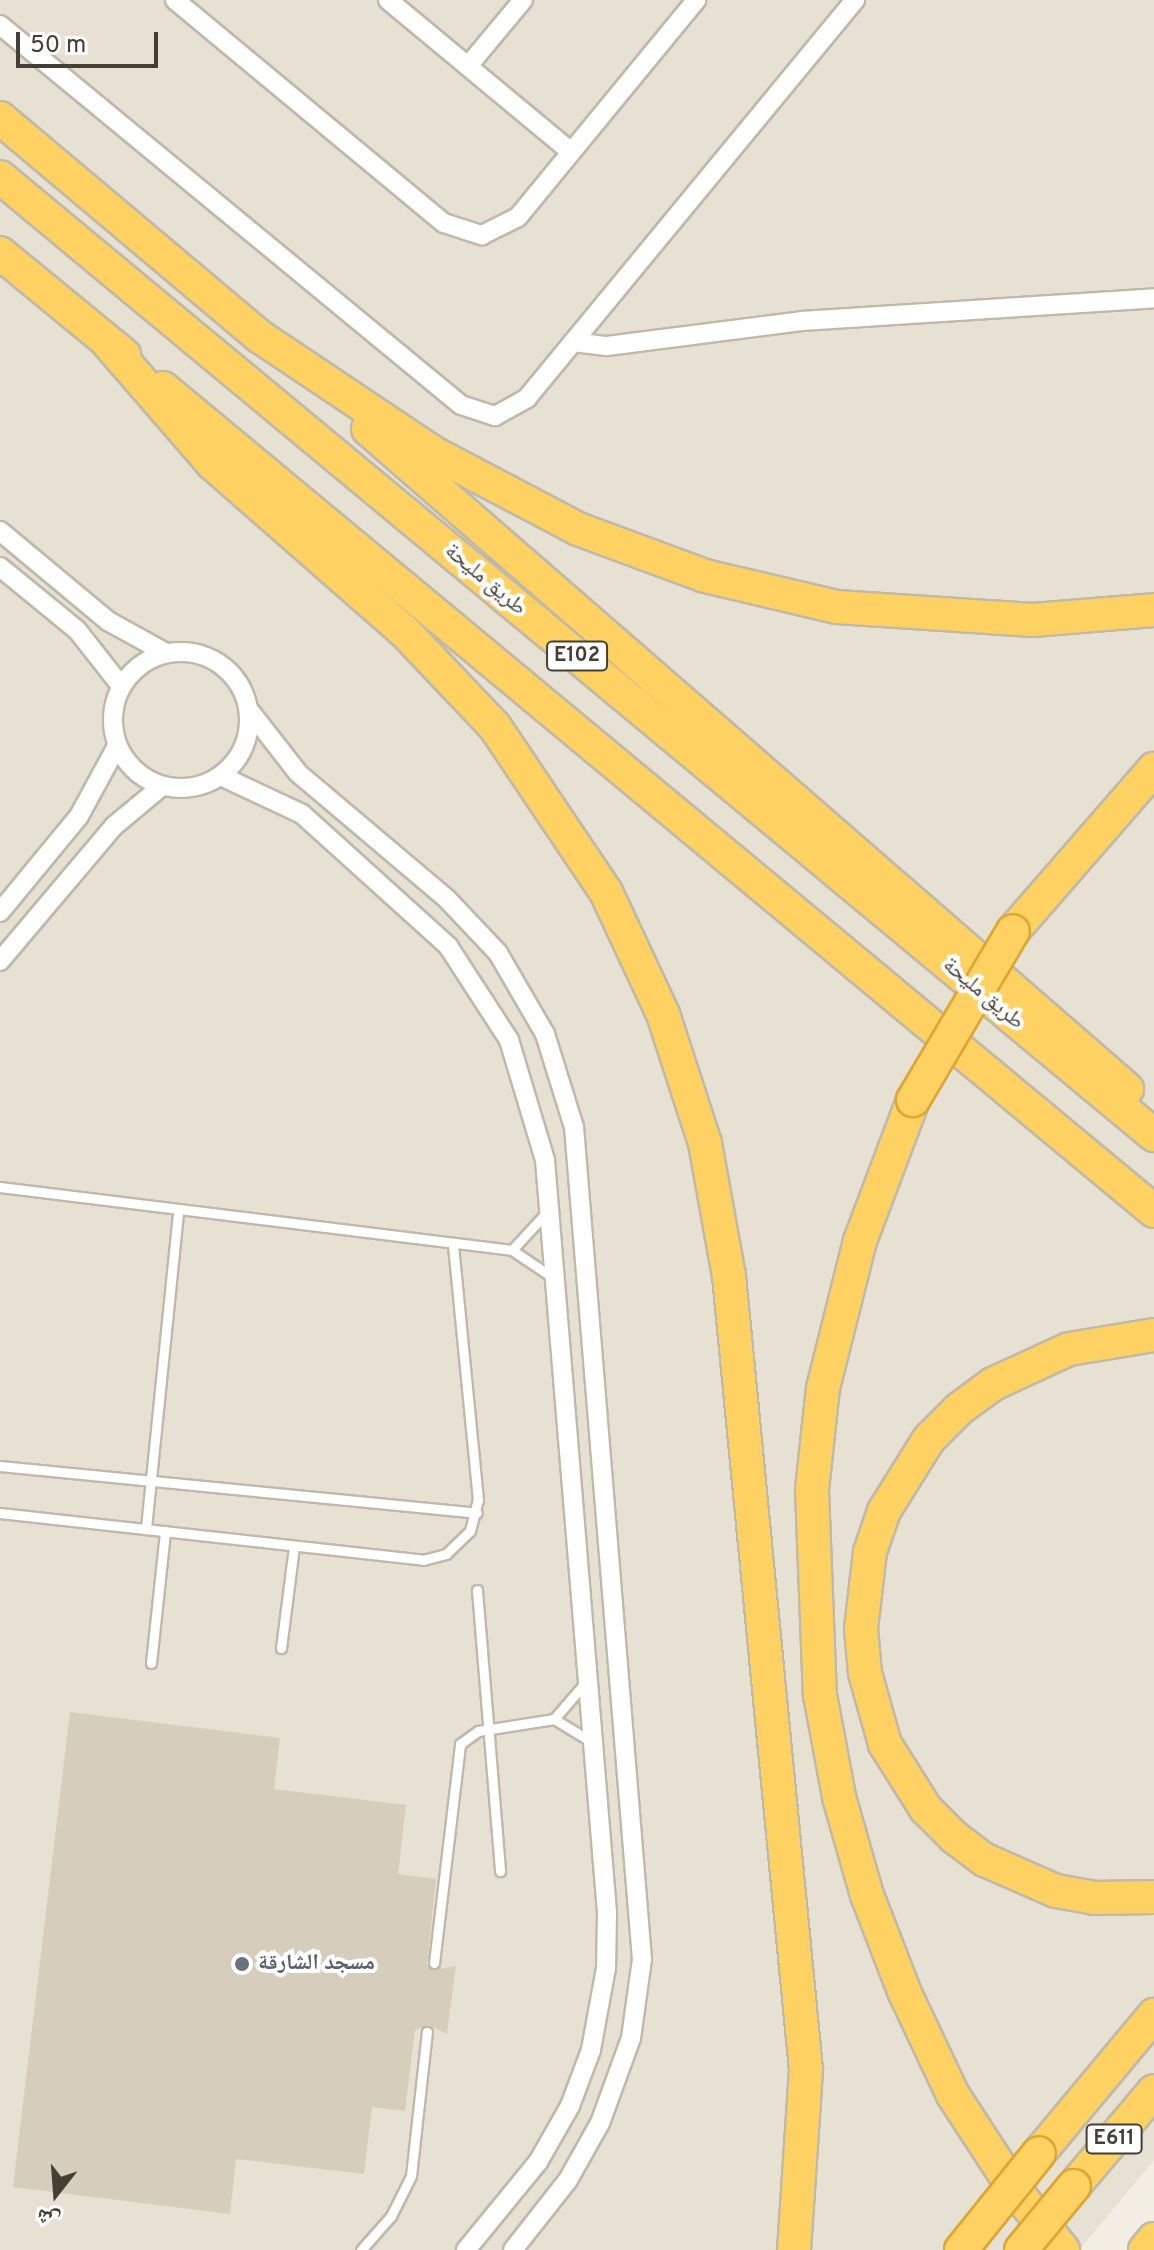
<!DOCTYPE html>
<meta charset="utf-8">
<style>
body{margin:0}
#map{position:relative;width:1154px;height:2250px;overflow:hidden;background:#f2eee4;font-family:Overpass,"Noto Naskh Arabic",sans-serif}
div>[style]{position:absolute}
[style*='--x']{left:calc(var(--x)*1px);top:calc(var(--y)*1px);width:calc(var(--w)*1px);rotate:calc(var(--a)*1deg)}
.residential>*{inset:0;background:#e6e1d2}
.building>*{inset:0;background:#d7cdbc}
.roads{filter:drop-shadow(2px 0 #c0b9aa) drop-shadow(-2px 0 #c0b9aa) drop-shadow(0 2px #c0b9aa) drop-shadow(0 -2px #c0b9aa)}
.lane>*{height:9px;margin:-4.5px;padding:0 4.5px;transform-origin:4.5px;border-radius:4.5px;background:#fff}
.street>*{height:18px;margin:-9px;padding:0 9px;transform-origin:9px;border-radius:9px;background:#fff}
.street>.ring{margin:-9px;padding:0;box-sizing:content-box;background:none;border:18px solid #fff;border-radius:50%}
.highway>*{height:32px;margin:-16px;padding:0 16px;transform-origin:16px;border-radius:16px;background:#fed163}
.bridges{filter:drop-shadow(2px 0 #dda633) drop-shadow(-2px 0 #dda633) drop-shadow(0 2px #dda633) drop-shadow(0 -2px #dda633)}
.highway-bridge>*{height:32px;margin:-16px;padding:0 16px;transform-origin:16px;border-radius:16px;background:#fed163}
.dots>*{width:22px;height:22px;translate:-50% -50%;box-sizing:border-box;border:4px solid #fff;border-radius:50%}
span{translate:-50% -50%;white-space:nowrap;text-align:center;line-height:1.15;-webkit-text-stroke:8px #fff;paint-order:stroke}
.shield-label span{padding:2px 6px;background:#fff;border:2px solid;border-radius:6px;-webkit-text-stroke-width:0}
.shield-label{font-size:20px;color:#443e34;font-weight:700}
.street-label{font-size:22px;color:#443e34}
.worship-label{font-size:22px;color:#5b616d;font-weight:700}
.left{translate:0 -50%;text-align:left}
.north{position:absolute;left:16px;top:2154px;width:80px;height:80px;-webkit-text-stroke:6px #fff;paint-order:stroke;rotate:197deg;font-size:22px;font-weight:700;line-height:32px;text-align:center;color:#443e34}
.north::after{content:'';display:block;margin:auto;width:28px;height:36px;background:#443e34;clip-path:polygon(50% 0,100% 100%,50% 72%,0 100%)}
.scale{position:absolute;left:16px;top:32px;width:142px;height:36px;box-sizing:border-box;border:4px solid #443e34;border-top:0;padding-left:10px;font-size:24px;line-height:28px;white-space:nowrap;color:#443e34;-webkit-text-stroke:6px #fff;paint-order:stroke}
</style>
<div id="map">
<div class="residential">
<div style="clip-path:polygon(0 0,1154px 0,1154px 2160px,1079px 2250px,0 2250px)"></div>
</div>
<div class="building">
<div style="clip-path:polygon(70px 1712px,280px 1738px,274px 1789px,406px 1805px,398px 1874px,436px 1879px,427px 1965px,434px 1970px,456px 1966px,447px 2034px,429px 2025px,415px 2030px,405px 2111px,372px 2107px,364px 2174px,236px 2159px,230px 2214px,13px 2187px)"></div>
</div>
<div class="roads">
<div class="lane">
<div style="--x:0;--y:1187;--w:516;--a:7.01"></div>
<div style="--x:546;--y:1213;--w:50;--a:132.6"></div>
<div style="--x:512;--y:1250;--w:48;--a:34"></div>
<div style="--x:0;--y:1466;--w:479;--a:5.6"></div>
<div style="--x:0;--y:1513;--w:426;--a:6.3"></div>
<div style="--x:423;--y:1560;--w:24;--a:-15"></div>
<div style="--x:446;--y:1554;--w:33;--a:-44"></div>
<div style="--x:470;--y:1531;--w:32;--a:-76"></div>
<div style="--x:478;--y:1500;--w:254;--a:-95.6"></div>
<div style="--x:146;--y:1528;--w:319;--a:-84.2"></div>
<div style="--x:477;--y:1590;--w:282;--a:85.3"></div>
<div style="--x:281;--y:1648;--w:102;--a:-82.7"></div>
<div style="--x:151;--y:1663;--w:133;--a:-83.9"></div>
<div style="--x:554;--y:1719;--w:44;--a:31.2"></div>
<div style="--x:434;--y:1963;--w:221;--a:-83.2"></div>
<div style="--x:460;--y:1744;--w:22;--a:-36"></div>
<div style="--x:478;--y:1731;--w:77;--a:-9"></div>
<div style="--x:554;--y:1719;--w:48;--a:-49.3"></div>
<div style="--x:361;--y:2250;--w:45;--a:-48.6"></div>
<div style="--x:391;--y:2216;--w:45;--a:-63.4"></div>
<div style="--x:411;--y:2176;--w:145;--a:-83.7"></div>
</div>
<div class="street">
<div style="--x:175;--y:0;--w:349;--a:39.7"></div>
<div style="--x:444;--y:223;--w:40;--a:18"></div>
<div style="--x:482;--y:235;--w:40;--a:-26.6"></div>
<div style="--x:518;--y:217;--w:281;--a:-50.6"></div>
<div style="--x:388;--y:0;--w:238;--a:39.7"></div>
<div style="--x:0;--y:25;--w:597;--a:39.5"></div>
<div style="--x:461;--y:405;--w:36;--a:18"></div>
<div style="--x:495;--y:416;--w:37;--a:-29"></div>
<div style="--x:527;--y:398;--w:516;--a:-50.51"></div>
<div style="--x:468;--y:66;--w:86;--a:-50.2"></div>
<div style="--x:573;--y:342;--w:34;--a:7"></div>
<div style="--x:607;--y:346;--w:198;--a:-7.3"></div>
<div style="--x:803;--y:321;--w:352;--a:-3.7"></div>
<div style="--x:0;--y:531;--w:141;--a:39.8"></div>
<div style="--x:108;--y:621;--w:66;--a:28.9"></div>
<div style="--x:0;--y:567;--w:99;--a:39.3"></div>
<div style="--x:77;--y:630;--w:71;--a:51.8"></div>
<div class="ring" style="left:113px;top:652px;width:118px;height:118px"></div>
<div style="--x:249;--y:710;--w:80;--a:52.1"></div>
<div style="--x:298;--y:773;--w:195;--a:40.2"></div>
<div style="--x:447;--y:899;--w:74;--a:46.6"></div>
<div style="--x:498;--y:953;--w:94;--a:59.9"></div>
<div style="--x:545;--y:1034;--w:97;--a:72.7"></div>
<div style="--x:574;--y:1127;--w:835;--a:85.33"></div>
<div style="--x:642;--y:1959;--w:80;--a:97.9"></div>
<div style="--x:631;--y:2038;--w:90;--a:110"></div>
<div style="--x:600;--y:2123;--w:65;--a:119.3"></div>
<div style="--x:568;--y:2180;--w:89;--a:128.2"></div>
<div style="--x:221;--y:776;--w:89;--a:25.1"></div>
<div style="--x:302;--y:814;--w:197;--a:42.1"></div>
<div style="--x:448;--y:946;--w:112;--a:57"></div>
<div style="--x:509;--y:1040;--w:125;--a:73.3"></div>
<div style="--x:545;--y:1160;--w:755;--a:85.29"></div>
<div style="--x:607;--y:1912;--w:56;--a:91"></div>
<div style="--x:606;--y:1968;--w:83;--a:100.4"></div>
<div style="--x:591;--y:2050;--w:60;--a:110.6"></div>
<div style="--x:570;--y:2106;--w:64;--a:119.7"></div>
<div style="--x:538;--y:2162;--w:114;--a:129.3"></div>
<div style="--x:0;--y:912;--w:124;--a:-50.5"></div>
<div style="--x:79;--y:816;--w:80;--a:-61.5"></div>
<div style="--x:0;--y:961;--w:177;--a:-49.8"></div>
<div style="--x:114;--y:826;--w:62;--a:-39.8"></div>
</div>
<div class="highway">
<div style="--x:0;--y:118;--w:339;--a:40.1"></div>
<div style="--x:259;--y:336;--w:208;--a:33.8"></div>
<div style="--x:432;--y:452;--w:165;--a:27.8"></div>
<div style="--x:578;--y:529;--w:135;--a:20.3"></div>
<div style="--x:705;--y:576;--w:136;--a:13.2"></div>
<div style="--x:837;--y:607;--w:196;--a:3.8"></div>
<div style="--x:1033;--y:620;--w:121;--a:-4.7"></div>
<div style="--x:0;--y:177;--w:1500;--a:39.7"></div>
<div style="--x:0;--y:253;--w:161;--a:39.4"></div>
<div style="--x:109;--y:344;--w:159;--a:49.1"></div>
<div style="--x:213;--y:464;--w:255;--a:41.2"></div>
<div style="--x:405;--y:632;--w:131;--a:46.5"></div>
<div style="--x:495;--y:727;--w:199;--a:56.1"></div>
<div style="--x:606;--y:892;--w:135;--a:65"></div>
<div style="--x:663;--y:1014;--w:136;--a:72"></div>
<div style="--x:705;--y:1143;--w:135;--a:79.8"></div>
<div style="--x:729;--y:1276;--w:798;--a:84.46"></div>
<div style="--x:806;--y:2070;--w:180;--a:93.8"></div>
<div style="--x:163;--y:388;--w:1288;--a:39.71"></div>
<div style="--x:368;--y:429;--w:1006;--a:41.01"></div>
<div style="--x:1013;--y:931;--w:215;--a:-49"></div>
<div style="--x:913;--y:1100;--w:151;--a:110.6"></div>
<div style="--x:860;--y:1241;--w:152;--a:104.1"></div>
<div style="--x:823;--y:1388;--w:103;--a:96.2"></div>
<div style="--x:812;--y:1490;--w:205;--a:87.8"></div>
<div style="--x:820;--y:1695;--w:104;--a:79.4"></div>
<div style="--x:839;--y:1797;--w:102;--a:74.1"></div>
<div style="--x:867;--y:1895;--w:103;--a:68.9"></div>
<div style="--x:904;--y:1991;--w:115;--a:64.8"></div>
<div style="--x:953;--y:2095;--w:113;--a:56.9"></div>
<div style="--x:1015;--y:2190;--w:77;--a:51.3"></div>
<div style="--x:1154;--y:1335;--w:86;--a:170.6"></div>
<div style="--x:1069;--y:1349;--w:84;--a:155.3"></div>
<div style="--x:993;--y:1384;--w:42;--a:143.7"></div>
<div style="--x:959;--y:1409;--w:42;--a:135"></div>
<div style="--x:929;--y:1439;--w:85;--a:122"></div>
<div style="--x:884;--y:1511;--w:43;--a:108.9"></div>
<div style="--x:870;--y:1552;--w:78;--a:96.7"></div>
<div style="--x:861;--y:1629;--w:44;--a:84.8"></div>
<div style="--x:865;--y:1673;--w:74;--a:74.3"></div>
<div style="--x:885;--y:1744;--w:77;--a:57.8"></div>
<div style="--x:926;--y:1809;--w:40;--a:45"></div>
<div style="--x:954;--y:1837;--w:39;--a:37"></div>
<div style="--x:985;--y:1860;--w:77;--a:23.6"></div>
<div style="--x:1056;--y:1891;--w:39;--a:10"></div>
<div style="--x:1094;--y:1898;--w:60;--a:-1"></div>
<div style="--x:1039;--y:2153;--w:180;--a:-50.2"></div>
<div style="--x:1074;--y:2186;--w:124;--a:-49.9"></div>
<div style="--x:1145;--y:2250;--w:14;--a:-51"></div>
</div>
</div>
<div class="bridges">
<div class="highway-bridge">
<div style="--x:913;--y:1100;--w:196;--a:-59.4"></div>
<div style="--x:961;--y:2250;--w:124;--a:-51.2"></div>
<div style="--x:1021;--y:2250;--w:83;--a:-50.4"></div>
</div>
</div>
<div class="dots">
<div style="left:242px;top:1964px;background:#6b7280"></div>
</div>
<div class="shield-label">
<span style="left:577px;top:656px">E102</span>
<span style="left:1114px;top:2139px">E611</span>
</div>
<div class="street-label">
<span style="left:485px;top:580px;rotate:40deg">طريق مليحة</span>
<span style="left:983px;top:994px;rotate:40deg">طريق مليحة</span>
</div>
<div class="worship-label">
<span class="left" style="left:258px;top:1964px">مسجد الشارقة</span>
</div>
<div class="north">ش</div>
<div class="scale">50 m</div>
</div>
